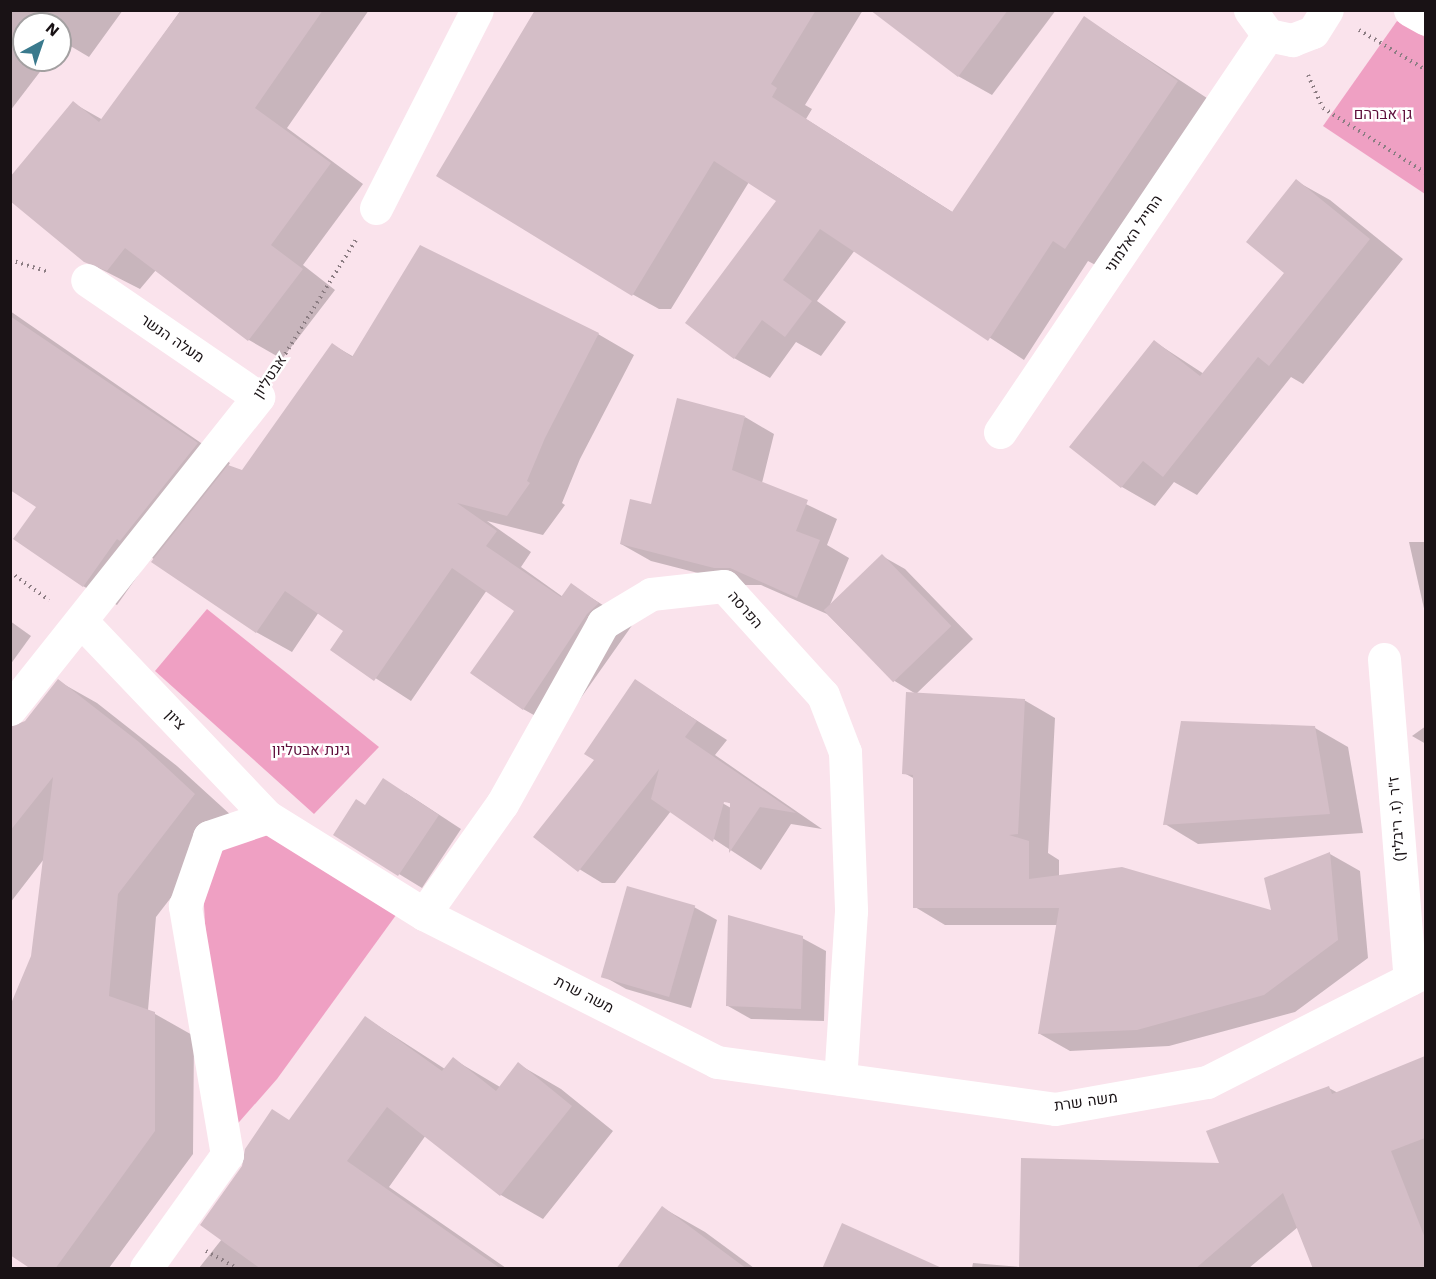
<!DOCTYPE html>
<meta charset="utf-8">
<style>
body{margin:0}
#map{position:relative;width:1436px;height:1279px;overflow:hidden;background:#fae3ec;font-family:"Work Sans",Heebo,sans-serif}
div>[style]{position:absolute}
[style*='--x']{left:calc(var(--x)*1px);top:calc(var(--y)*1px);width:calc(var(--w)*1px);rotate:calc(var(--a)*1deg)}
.green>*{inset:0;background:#efa0c3}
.shadow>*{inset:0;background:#0003}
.building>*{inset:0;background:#d4bec7;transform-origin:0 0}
.path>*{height:4px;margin-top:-2px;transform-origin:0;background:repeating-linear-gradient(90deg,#8c7d83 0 1.5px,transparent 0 6px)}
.minor>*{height:33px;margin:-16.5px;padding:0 16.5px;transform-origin:16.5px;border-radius:16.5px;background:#fff}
span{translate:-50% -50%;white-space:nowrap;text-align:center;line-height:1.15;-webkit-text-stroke:5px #fff;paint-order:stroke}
.park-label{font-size:15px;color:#5e0e3b}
.street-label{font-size:15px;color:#191215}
.frame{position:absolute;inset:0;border:12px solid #191215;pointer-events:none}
.north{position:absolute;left:12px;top:12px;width:60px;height:60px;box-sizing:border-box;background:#fff;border:2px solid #a3a0a1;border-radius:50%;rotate:40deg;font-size:16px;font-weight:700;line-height:24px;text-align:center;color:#191215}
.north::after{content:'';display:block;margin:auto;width:21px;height:27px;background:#3a7a8d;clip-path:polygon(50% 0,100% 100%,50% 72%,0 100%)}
</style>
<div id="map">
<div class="green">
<div style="clip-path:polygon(1397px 21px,1425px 37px,1425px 194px,1323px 126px)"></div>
<div style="clip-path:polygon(207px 609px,379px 747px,314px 814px,155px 671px)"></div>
<div style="clip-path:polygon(271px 831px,399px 911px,277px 1079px,233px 1129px,207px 957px,203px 889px,222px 847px)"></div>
</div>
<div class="shadow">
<div style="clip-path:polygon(10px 10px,123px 10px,89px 57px,62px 41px,60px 45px,60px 24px,24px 24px,24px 60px,49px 60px,10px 111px)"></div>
<div style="clip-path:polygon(181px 10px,369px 10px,287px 128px,363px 184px,303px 265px,335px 290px,282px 359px,249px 340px,156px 270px,140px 289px,85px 261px,73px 103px,103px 120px)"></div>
<div style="clip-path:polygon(538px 10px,863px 10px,805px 105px,812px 109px,806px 119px,954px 213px,1085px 18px,1213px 102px,1101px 268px,1088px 261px,1024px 360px,855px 250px,817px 301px,846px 322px,821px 356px,796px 342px,770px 378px,734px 358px,778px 201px,749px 182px,671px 309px,659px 309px,623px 289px)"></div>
<div style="clip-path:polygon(888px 10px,1056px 10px,992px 95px,958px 76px)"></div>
<div style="clip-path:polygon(1296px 181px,1330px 200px,1403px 259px,1303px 384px,1291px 377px,1197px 495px,1174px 482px,1155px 506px,1122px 487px,1072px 447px,1155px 342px,1204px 374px,1286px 272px)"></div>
<div style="clip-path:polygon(10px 311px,230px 463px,228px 466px,243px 471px,333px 345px,354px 357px,598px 334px,634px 355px,580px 459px,562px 503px,565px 505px,543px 535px,487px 521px,531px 552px,521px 567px,563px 597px,571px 585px,633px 624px,559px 729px,523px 709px,516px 611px,487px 590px,411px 701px,332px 650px,345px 630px,319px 612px,292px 652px,256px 632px,151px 557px,117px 605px,83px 586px,38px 507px,10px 488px)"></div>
<div style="clip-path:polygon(745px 417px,774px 434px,762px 483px,837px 519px,827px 545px,849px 558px,830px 605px,882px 556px,905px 569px,973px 639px,916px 694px,893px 680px,827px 614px,761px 585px,745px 585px,651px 561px,621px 544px,652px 506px)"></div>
<div style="clip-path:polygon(1409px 542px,1426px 542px,1426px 613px,1425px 613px)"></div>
<div style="clip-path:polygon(10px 621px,31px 636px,10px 665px)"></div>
<div style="clip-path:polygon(58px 681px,97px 703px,177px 766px,233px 817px,156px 917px,148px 1010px,194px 1036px,193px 1154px,109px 1268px,33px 1268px,32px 956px,44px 859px,10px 903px,10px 727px,25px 722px)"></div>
<div style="clip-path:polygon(evenodd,636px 681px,727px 740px,715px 755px,822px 829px,791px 824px,761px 870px,671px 811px,615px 883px,602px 883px,571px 864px,596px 760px,636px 681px,719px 797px,731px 804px,731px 808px,717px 800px,719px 797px)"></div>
<div style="clip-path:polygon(1024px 700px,1055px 718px,1048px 853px,1059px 860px,1059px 876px,1273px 912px,1330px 854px,1360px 871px,1368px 958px,1295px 1012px,1169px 1046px,1070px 1051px,1040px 1034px,1058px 925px,945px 925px,915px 907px,915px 779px,904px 773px)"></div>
<div style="clip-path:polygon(1426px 726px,1426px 744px,1412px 736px)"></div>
<div style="clip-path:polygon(1315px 728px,1348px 747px,1363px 833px,1198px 844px,1165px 824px)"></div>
<div style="clip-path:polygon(406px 793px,461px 829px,422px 888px,335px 835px,366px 806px)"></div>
<div style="clip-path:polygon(694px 907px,717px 920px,691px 1008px,626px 989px,603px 976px)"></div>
<div style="clip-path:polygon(802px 938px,826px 951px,824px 1021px,751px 1019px,728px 1006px)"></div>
<div style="clip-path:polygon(366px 1018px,445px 1069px,453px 1059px,500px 1087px,518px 1064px,561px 1089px,613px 1131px,543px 1219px,501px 1195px,426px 1135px,389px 1187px,506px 1268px,199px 1268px,222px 1239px,290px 1121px)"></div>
<div style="clip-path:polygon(1426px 1058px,1426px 1268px,1315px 1268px,1298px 1227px,1249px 1268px,972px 1268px,973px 1263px,1020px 1267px,1221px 1165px,1329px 1088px,1338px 1093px)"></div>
<div style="clip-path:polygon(663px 1208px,705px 1232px,754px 1268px,618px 1268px)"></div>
</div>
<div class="building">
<div style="clip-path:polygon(181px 10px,323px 10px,255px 108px,331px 163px,271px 245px,303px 269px,248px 341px,125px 248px,107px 271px,84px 262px,10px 201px,10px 177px,73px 101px,99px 122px)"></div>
<div style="clip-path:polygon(535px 10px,816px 10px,771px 84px,777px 88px,772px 97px,952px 212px,1084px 16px,1178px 81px,1065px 249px,1053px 241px,988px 341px,820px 229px,783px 280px,812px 301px,785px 337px,762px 320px,734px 359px,685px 323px,776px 201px,714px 161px,632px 296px,436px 176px)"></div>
<div style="clip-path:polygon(870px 10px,1008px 10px,958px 77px)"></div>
<div style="clip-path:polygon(1296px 179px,1370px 239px,1269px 366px,1258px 357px,1163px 477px,1143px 461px,1121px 488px,1069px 447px,1154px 340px,1200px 376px,1284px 273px,1246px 242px)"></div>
<div style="clip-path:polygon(420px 245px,599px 333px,545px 438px,527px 481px,530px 483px,507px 516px,457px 503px,497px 531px,486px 546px,561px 597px,571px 583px,599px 603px,587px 614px,523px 710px,470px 673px,514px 611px,452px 568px,374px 681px,330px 650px,343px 631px,285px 591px,256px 633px,151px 562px,228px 465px,242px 470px,332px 343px,352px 357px)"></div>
<div style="clip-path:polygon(10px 316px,198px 443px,120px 541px,117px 539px,83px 587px,13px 539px,36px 507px,10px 490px)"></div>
<div style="clip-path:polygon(677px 398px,745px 416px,732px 470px,808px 500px,796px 531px,820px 540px,797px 598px,730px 568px,714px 568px,620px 544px,630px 499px,651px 504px)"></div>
<div style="left:882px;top:554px;width:100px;height:81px;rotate:46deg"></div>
<div style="clip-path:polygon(58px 679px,139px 742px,195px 794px,118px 894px,109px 996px,155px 1012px,155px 1131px,55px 1269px,31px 1269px,10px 1255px,10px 1006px,31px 956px,53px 777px,10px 831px,10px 727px,25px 721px)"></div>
<div style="clip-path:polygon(635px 679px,697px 721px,685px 737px,796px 813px,760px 807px,729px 853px,730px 803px,724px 802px,713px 842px,651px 799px,659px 769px,578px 872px,533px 837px,594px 760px,584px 754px)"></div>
<div style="clip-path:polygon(906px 692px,1025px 699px,1018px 834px,1009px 835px,1029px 841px,1029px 879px,1122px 867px,1271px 910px,1264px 878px,1330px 852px,1338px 940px,1264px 995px,1137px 1030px,1038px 1034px,1059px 908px,913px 908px,913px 775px,902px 774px)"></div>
<div style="clip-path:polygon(1181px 721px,1315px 726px,1330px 814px,1163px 825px)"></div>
<div style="clip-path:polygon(383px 778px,439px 815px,398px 876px,333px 835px,356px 799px,365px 805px)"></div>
<div style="left:627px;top:886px;width:71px;height:95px;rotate:16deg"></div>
<div style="clip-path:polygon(728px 915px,803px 936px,801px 1009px,726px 1006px)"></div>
<div style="clip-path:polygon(365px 1016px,442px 1071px,453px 1057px,496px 1091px,518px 1062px,572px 1106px,500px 1196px,387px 1107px,347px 1161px,501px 1269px,261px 1269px,200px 1225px,242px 1166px,245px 1149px,272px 1109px,289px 1120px)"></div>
<div style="clip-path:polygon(1425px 1056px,1425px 1138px,1391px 1151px,1425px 1238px,1425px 1269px,1313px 1269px,1283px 1193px,1195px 1269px,1019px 1269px,1021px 1158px,1219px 1163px,1206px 1131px,1329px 1086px,1332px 1094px)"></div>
<div style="clip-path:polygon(662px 1206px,747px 1269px,616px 1269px)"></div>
<div style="clip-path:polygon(842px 1223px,944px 1269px,822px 1269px)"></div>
</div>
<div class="path">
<div style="--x:1359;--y:30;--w:78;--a:30.8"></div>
<div style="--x:1308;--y:75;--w:36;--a:66"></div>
<div style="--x:1323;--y:108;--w:122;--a:32.3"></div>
<div style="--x:10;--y:260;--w:41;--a:17.1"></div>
<div style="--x:279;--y:364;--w:146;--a:-58.2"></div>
<div style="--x:10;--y:572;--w:48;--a:35.7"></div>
<div style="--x:206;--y:1251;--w:35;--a:29"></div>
</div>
<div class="minor">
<div style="--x:1250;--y:10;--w:31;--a:54"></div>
<div style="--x:1268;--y:35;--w:25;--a:12"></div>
<div style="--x:1292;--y:40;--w:22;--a:-21"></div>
<div style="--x:1313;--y:32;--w:26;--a:-58"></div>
<div style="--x:1410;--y:10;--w:18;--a:29"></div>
<div style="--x:376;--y:208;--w:222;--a:-63"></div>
<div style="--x:1000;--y:432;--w:479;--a:-56"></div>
<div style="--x:82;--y:622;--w:269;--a:46.4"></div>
<div style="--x:1384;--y:659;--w:321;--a:85.4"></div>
<div style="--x:10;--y:709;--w:399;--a:-51.5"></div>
<div style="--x:258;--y:397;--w:207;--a:-145.6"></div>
<div style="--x:424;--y:914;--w:135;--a:-54.7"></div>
<div style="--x:502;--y:804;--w:207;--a:-60.8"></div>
<div style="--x:603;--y:623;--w:56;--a:-31.1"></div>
<div style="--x:651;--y:594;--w:73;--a:-6.3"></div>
<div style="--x:724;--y:586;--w:147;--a:47.8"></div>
<div style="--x:823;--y:695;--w:61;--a:68.9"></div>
<div style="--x:845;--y:752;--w:159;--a:87.8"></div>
<div style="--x:851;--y:911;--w:168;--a:93.7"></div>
<div style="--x:146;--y:1268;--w:139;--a:-54.4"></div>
<div style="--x:227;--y:1155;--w:253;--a:-99.6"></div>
<div style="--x:185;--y:906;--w:73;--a:-70.8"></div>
<div style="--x:209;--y:837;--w:62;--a:-18.7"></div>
<div style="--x:268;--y:817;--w:184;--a:31.9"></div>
<div style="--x:424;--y:914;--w:328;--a:26.8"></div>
<div style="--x:717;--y:1062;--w:341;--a:7.9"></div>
<div style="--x:1055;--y:1109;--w:154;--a:-10.1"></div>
<div style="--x:1207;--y:1082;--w:246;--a:-26.9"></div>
</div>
<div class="park-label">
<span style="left:1383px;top:115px">גן אברהם</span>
<span style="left:311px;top:751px">גינת אבטליון</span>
</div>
<div class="street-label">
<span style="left:1134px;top:234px;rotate:-56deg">החייל האלמוני</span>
<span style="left:172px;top:339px;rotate:34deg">מעלה הנשר</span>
<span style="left:270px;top:377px;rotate:-57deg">אבטליון</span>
<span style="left:745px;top:610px;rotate:49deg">הפרסה</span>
<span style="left:175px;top:720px;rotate:46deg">ציון</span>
<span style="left:1397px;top:819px;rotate:-94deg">ז"ר (ז. ריבלין)</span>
<span style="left:584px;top:995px;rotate:27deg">משה שרת</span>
<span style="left:1086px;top:1102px;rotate:-8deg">משה שרת</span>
</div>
<div class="frame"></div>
<div class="north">N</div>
</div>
